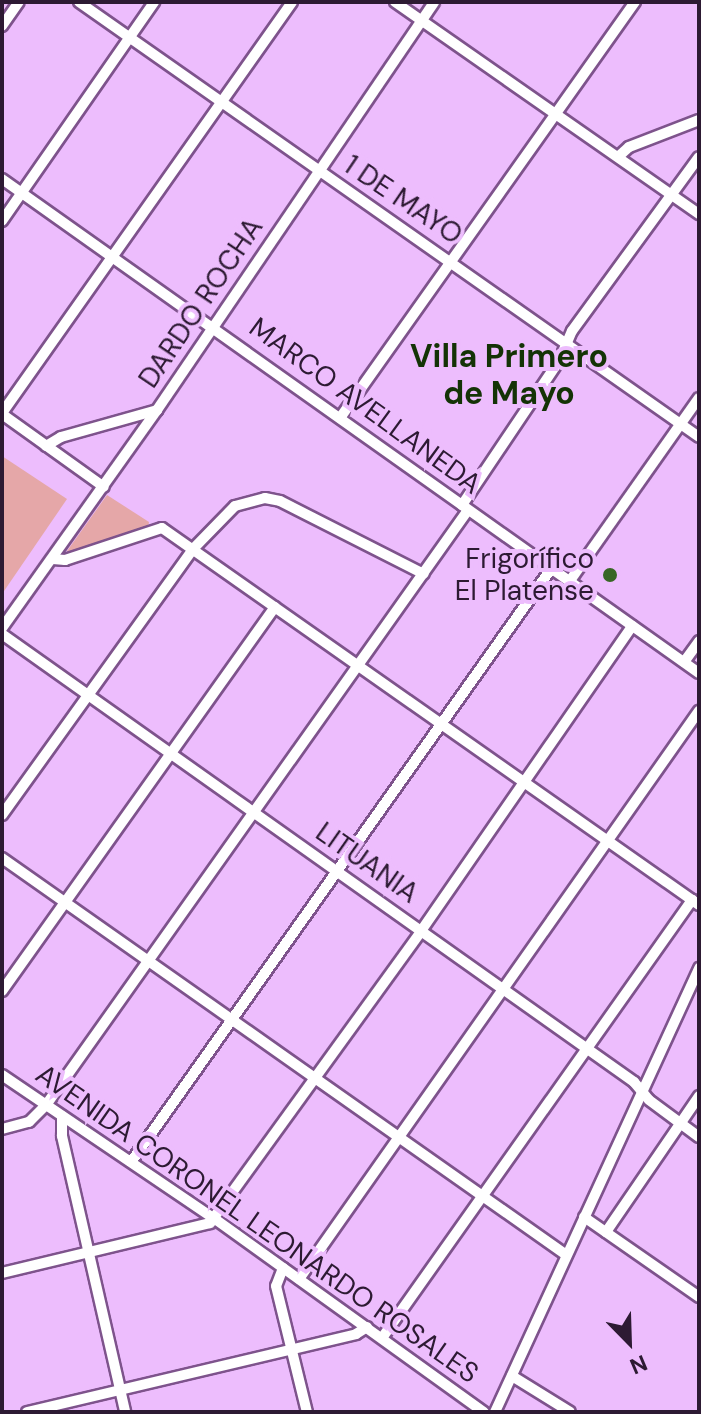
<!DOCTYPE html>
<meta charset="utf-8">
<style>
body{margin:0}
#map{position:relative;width:701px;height:1414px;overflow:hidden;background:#edbdfd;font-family:"DM Sans",sans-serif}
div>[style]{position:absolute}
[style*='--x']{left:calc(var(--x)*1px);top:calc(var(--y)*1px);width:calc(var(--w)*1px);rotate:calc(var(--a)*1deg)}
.green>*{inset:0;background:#e5a7a8}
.roads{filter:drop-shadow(2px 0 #7e538c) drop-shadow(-2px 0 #7e538c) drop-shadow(0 2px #7e538c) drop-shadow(0 -2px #7e538c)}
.minor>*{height:10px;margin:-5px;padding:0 5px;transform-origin:5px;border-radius:5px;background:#fff}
.dots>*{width:22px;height:22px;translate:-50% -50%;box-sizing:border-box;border:4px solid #edbdfd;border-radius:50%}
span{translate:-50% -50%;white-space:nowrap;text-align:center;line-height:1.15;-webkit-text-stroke:8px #edbdfd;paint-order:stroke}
.street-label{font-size:28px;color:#2d1a33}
.poi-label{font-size:28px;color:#2d1a33}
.right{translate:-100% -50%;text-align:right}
.quarter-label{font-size:32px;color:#143306;font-weight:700}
.frame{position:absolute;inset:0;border:4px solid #2d1a33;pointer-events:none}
.north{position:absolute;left:589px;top:1302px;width:80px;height:80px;-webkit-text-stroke:6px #edbdfd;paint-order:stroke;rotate:157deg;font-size:22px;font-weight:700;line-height:32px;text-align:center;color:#2d1a33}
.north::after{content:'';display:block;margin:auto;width:28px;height:36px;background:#2d1a33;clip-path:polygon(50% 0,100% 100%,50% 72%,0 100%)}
</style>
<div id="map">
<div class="green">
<div style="clip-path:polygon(2px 456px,67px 499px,2px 594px)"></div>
<div style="clip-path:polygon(107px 495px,149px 522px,148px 528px,69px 554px,67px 551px)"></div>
</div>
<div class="roads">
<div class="minor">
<div style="--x:79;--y:2;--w:757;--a:35.05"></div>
<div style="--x:395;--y:2;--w:371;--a:34.9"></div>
<div style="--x:2;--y:26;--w:29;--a:-55"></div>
<div style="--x:619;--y:156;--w:13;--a:-42"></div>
<div style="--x:629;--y:147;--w:75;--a:-21.1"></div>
<div style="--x:2;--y:179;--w:854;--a:35.33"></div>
<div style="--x:2;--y:221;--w:267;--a:-55.2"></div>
<div style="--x:2;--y:413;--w:503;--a:-54.79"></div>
<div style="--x:2;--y:414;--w:125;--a:35.6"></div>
<div style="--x:340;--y:418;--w:510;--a:-54.66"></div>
<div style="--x:46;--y:446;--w:17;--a:-31"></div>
<div style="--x:61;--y:437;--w:100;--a:-15.7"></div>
<div style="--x:462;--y:505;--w:176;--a:-56.1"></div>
<div style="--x:560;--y:359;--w:30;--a:-67"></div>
<div style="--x:572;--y:331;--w:215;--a:-53.9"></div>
<div style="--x:53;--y:559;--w:12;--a:5"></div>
<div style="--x:65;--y:560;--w:102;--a:-18.3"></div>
<div style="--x:162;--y:528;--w:656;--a:35.07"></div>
<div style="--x:569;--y:582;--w:225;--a:-54.8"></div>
<div style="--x:2;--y:628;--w:267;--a:-54.6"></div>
<div style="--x:157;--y:410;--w:493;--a:-55.8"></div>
<div style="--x:2;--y:634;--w:775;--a:35.33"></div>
<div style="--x:634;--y:1082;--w:23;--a:50"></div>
<div style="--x:649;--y:1100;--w:62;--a:36.5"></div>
<div style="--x:684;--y:662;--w:26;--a:-54"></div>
<div style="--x:2;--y:815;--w:327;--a:-54.3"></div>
<div style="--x:193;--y:549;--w:60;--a:-45.7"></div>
<div style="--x:235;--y:506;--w:31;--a:-15"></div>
<div style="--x:265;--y:498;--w:15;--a:11"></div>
<div style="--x:280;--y:501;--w:161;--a:26.9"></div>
<div style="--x:2;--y:858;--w:688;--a:35.12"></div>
<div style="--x:2;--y:991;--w:471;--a:-54.6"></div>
<div style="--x:2;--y:1075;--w:257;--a:34.1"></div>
<div style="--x:215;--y:1219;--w:331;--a:35.7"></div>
<div style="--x:62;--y:1116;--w:20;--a:90"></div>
<div style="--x:62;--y:1136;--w:283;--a:77.1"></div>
<div style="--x:2;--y:1129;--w:28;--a:-15"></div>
<div style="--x:29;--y:1122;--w:24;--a:-45"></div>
<div style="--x:46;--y:1105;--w:729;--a:-54.65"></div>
<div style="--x:131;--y:1162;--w:727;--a:-54.69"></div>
<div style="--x:584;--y:1217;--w:140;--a:34.8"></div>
<div style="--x:606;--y:1232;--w:165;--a:-55.6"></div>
<div style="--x:283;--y:1268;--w:19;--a:111"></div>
<div style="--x:276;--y:1286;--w:130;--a:76.2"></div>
<div style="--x:2;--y:1273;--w:214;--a:-13.5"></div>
<div style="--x:210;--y:1223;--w:360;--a:-54.1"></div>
<div style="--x:421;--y:931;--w:371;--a:-55.3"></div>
<div style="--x:299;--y:1279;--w:695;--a:-54.85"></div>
<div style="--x:382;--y:1338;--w:537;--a:-54.71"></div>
<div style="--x:512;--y:1376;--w:68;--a:31.8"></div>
<div style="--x:27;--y:1412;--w:338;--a:-13.3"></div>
<div style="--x:356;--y:1334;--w:13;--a:-32"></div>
<div style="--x:495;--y:1412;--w:489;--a:-65.3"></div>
</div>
</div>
<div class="dots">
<div style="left:610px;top:575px;background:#386625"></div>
</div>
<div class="street-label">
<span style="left:403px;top:200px;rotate:34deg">1 DE MAYO</span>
<span style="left:201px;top:303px;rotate:-56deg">DARDO ROCHA</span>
<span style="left:365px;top:406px;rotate:36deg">MARCO AVELLANEDA</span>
<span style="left:367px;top:863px;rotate:35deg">LITUANIA</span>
<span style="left:257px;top:1224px;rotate:35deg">AVENIDA CORONEL LEONARDO ROSALES</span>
</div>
<div class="poi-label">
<span class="right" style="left:594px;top:575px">Frigorífico<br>El Platense</span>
</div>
<div class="quarter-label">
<span style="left:509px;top:375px">Villa Primero<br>de Mayo</span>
</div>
<div class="frame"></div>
<div class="north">N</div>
</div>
